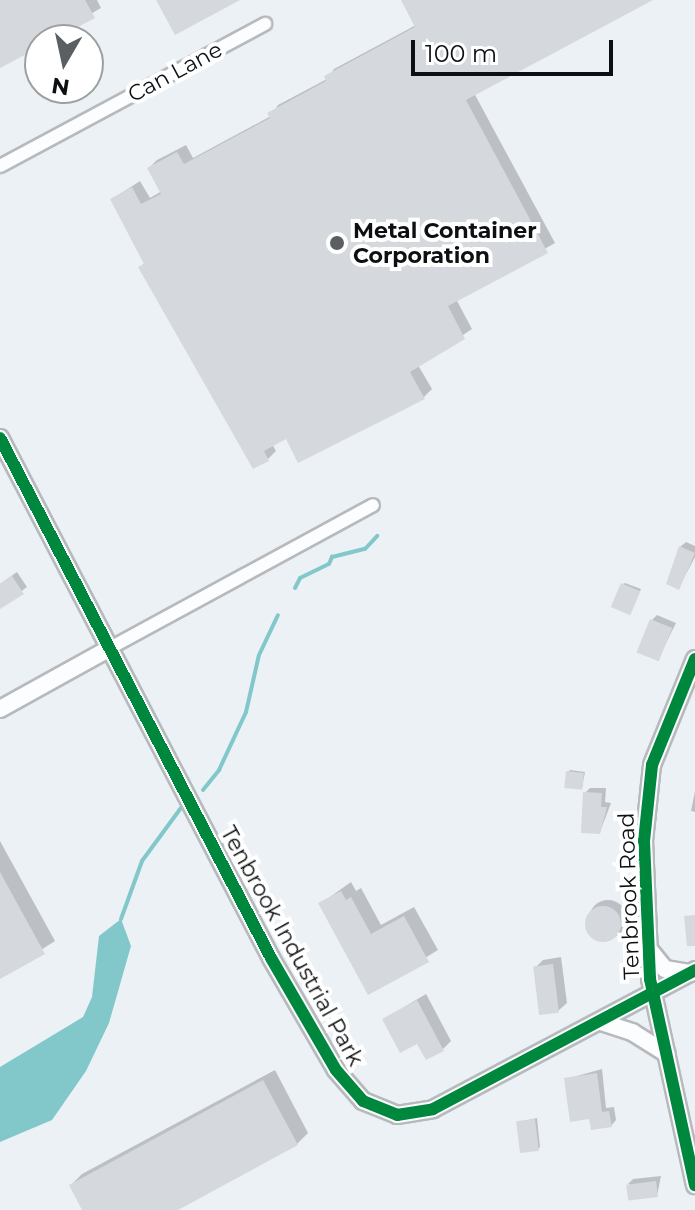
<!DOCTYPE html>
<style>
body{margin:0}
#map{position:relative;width:695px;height:1210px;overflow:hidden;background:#ecf1f6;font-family:Montserrat,sans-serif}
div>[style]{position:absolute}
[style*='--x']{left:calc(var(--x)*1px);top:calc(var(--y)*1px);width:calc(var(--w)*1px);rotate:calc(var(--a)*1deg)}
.water>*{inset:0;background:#82c8ca}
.shadow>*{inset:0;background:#0003}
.round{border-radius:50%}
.stream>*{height:4px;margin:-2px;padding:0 2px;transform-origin:2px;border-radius:2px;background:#82c8ca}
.building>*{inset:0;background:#d5d8dc;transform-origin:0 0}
.roads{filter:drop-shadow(2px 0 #b7babd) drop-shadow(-2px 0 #b7babd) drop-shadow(0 2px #b7babd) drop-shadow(0 -2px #b7babd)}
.minor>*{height:12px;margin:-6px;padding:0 6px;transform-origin:6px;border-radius:6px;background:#fcfdfe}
.tertiary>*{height:16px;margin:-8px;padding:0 8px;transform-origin:8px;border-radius:8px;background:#fcfdfe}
.cycleway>*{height:12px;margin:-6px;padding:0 6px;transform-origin:6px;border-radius:6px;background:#00873e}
.dots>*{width:22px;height:22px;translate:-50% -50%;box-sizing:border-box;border:4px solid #fff;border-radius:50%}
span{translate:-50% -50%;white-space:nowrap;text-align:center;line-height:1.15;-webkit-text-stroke:8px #fff;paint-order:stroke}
.street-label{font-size:22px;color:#0d1012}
.poi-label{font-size:22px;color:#0d1012;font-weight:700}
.left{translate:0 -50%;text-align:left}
.north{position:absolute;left:24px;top:24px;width:80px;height:80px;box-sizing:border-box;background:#fff;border:2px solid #9e9fa0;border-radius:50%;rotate:189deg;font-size:22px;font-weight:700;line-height:32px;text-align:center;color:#0d1012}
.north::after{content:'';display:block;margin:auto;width:28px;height:36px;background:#5b5f62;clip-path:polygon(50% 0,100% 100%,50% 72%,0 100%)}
.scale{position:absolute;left:411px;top:40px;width:202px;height:36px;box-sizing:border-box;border:4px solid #0d1012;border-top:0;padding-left:10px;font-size:24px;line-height:28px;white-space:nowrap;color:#0d1012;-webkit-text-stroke:6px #fff;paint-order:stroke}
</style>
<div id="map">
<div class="water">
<div style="clip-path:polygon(121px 919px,131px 946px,109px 1023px,86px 1071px,52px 1120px,0 1142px,0 1067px,83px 1017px,92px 997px,99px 936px)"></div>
</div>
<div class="shadow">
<div style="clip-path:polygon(0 0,97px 0,101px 8px,0 66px)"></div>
<div style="clip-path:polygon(403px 0,644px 0,474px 93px,555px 243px,456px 299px,472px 329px,418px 365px,432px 389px,424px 397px,287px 437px,272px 444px,276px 451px,268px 459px,140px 268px,145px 262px,112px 199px,140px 181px,150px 198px,162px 191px,149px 168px,157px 160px,186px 145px,193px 158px,271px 116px,278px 105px,327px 79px,334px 69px,416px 25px)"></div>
<div style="clip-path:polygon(686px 542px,695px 546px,695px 557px,679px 587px,680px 547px)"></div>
<div style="clip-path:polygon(17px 572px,27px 587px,0 607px,0 584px)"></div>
<div style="clip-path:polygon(625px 583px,641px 589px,631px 611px,623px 584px)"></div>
<div style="clip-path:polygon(657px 615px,676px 623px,658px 659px,652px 620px)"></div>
<div style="clip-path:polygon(570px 770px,585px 772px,582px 788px,568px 772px)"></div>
<div style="clip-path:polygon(590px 788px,606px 788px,605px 802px,611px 803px,600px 832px,585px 793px)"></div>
<div style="clip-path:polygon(695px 791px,695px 812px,691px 811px)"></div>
<div style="clip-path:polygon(0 841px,55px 941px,0 976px)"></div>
<div style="clip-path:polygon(351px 882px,356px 891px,361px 888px,381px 925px,414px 907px,438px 950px,369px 992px,320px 904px)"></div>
<div class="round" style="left:589px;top:900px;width:38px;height:38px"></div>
<div style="clip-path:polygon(561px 957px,567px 1003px,558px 1011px,535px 968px,543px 960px)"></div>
<div style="clip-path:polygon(426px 994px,451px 1041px,443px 1049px,418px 1041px,384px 1019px)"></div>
<div style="clip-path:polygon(602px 1069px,606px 1108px,614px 1107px,616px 1120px,611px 1126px,591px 1117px,566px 1079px)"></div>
<div style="clip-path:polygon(275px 1070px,308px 1133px,297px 1144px,174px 1210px,85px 1210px,71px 1185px,82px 1174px)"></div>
<div style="clip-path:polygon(537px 1118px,540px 1147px,538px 1149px,518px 1122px)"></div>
<div style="clip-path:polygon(661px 1176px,657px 1196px,628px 1184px,633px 1179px)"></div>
</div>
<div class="stream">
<div style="--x:295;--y:588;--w:11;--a:-63"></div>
<div style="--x:300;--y:578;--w:32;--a:-26"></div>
<div style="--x:329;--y:564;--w:8;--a:-67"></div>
<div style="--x:332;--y:557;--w:34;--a:-14"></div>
<div style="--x:365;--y:549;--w:18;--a:-47"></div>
<div style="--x:203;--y:790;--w:26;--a:-51"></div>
<div style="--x:219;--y:770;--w:64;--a:-65"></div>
<div style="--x:246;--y:712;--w:58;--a:-77.2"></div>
<div style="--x:259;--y:655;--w:44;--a:-64.6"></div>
<div style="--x:121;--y:919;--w:62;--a:-70.1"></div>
<div style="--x:142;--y:861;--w:66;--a:-53.7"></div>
</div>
<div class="building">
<div style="clip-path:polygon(0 0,85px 0,95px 18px,53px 40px,40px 40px,40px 47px,0 68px)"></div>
<div style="clip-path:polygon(156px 0,240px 0,175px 35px)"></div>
<div style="clip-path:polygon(401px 0,653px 0,466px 100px,548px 253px,448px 306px,465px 339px,410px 372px,425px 399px,298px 463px,286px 439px,264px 451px,269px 461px,253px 469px,138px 267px,144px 264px,110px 199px,132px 187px,141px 204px,161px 194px,147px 168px,177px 152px,184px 164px,270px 118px,267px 113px,326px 81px,324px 76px,415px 27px)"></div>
<div style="clip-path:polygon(679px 546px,695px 553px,679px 590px,666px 584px)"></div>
<div style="clip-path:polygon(12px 576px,24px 594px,0 609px,0 584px)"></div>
<div style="left:621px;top:583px;width:21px;height:26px;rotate:23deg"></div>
<div style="left:650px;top:619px;width:24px;height:36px;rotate:22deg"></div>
<div style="left:566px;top:771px;width:18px;height:17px;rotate:6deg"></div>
<div style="clip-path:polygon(583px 792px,602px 793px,601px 807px,607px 807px,600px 834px,581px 833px)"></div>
<div style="clip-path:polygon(0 872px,45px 954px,0 979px)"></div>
<div style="clip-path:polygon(341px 891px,346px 900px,351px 897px,371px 934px,404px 916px,429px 962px,368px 995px,318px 903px)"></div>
<div class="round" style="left:585px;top:906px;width:36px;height:36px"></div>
<div style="clip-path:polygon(695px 915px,695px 946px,687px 946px,684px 916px)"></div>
<div style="left:553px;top:964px;width:49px;height:20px;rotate:83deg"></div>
<div style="clip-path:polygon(417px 1000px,444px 1051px,426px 1060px,417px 1044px,400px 1053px,382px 1019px)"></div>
<div style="clip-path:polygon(597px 1073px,602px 1112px,609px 1111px,612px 1127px,591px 1130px,589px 1119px,570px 1122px,564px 1078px)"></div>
<div style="clip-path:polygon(263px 1080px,298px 1145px,178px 1210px,82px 1210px,69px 1185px)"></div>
<div style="left:535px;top:1119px;width:32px;height:19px;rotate:83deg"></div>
<div style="left:656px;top:1181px;width:16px;height:30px;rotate:83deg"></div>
</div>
<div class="roads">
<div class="minor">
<div style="--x:0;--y:166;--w:301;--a:-28.2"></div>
<div style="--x:110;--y:648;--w:299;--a:-28.5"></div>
</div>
<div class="tertiary">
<div style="--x:0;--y:438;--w:586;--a:62.47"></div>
<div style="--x:271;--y:958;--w:129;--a:59.9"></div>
<div style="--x:336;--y:1070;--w:41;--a:48.9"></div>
<div style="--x:363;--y:1101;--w:37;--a:22"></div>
<div style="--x:397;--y:1115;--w:36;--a:-9"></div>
<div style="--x:433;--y:1109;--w:297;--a:-27.9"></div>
<div style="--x:695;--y:659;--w:114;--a:112.1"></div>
<div style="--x:652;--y:765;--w:76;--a:96"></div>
<div style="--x:644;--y:841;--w:138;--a:87.5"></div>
<div style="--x:650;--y:979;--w:211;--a:77.7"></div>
<div style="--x:0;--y:709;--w:126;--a:-29"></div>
<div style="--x:648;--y:948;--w:27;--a:51"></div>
<div style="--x:665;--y:969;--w:26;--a:9"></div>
<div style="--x:601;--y:1022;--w:33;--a:18"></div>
<div style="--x:632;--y:1032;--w:41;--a:32.2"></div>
</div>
</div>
<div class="cycleway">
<div style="--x:0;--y:438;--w:586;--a:62.47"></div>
<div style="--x:271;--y:958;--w:129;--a:59.9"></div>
<div style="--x:336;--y:1070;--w:41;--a:48.9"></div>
<div style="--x:363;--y:1101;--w:37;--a:22"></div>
<div style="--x:397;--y:1115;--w:36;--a:-9"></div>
<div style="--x:433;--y:1109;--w:297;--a:-27.9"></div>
<div style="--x:695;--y:659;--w:114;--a:112.1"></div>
<div style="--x:652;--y:765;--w:76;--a:96"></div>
<div style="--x:644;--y:841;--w:138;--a:87.5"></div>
<div style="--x:650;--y:979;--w:211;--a:77.7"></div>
</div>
<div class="dots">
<div style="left:337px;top:243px;background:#5b5f62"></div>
</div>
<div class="street-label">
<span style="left:175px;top:72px;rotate:-28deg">Can Lane</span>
<span style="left:629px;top:896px;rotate:-92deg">Tenbrook Road</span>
<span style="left:292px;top:946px;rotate:61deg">Tenbrook Industrial Park</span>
</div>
<div class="poi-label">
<span class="left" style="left:353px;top:243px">Metal Container<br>Corporation</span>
</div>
<div class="north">N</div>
<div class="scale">100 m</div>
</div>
